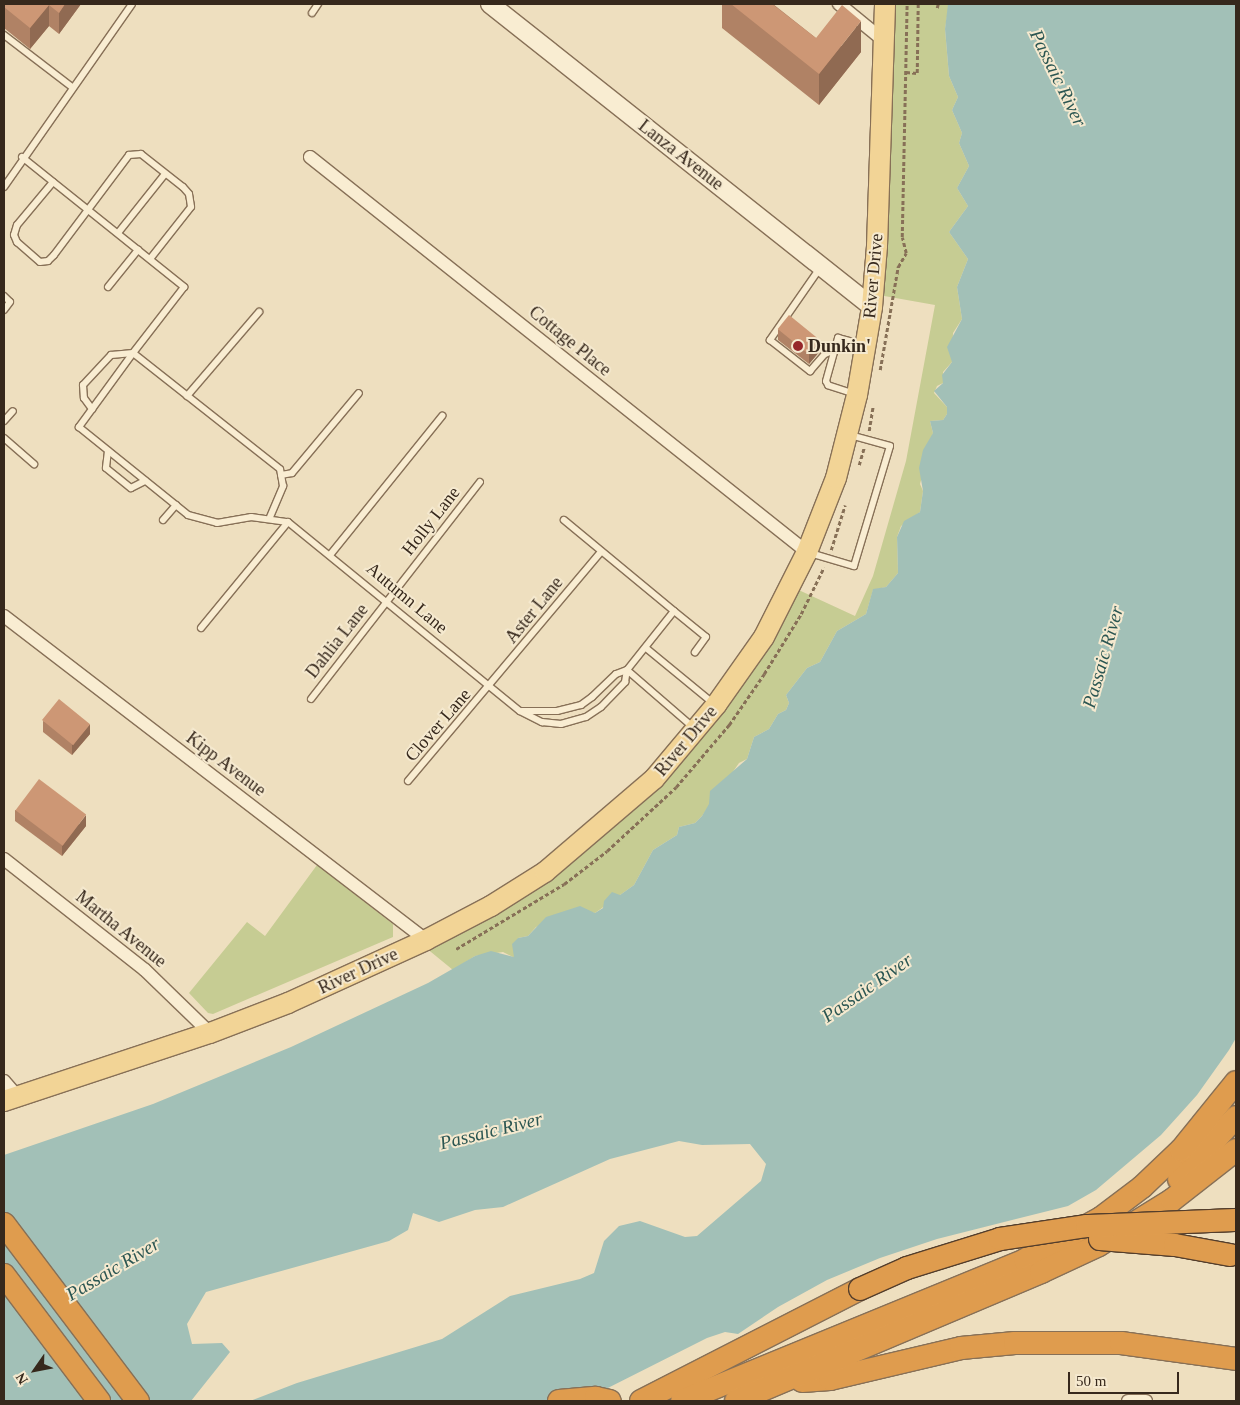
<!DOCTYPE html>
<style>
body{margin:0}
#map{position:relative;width:1240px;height:1405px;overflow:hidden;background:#eedfbf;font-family:"Times New Roman",serif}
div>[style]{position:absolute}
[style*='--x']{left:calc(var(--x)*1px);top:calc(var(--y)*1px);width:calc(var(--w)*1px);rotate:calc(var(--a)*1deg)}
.green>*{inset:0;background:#c6cc93}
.water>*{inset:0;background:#a2c0b7}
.path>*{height:2.5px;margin-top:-1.25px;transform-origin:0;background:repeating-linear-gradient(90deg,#877057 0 4px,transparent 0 6.5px)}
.roads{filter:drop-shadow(1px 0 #877057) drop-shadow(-1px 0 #877057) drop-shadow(0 1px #877057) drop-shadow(0 -1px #877057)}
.lane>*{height:6px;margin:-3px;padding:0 3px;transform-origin:3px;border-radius:3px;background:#f9edd2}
.street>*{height:12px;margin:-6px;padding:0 6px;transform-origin:6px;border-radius:6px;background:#f9edd2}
.secondary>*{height:18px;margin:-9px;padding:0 9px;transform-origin:9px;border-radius:9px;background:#f9edd2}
.primary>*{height:20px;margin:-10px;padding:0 10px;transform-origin:10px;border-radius:10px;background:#f2d496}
.highway>*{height:22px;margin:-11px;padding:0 11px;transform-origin:11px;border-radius:11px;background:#df9c4e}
.bridges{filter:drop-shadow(1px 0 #543e2c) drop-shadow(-1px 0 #543e2c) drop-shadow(0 1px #543e2c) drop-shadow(0 -1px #543e2c)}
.highway-bridge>*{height:22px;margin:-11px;padding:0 11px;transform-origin:11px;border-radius:11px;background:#df9c4e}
.wall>*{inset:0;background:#b08265}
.shaded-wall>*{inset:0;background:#906a52}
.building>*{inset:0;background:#cd9775;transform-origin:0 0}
.dots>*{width:14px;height:14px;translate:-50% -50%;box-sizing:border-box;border:2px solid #f5e9cf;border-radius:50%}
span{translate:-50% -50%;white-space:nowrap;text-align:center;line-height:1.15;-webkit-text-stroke:4px #f5e9cf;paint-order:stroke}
.street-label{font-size:18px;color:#36281c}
.poi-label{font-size:18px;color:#36281c;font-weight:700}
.left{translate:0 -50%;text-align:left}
.water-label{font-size:19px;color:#2b5652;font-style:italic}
.frame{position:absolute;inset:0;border:5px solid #36281c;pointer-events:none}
.north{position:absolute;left:10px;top:1345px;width:50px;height:50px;-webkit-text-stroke:4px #f5e9cf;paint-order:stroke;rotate:237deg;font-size:14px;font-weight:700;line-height:20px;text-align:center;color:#36281c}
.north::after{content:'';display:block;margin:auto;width:18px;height:22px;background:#36281c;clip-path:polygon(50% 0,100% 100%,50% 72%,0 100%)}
.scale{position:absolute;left:1068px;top:1372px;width:111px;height:22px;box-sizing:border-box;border:2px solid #36281c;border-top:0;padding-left:6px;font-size:15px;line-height:18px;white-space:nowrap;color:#36281c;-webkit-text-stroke:4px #f5e9cf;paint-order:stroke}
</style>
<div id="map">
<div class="green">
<div style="clip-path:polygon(884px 4px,949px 4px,945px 29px,949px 76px,958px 97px,952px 110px,962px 133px,959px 143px,969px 166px,957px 188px,968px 206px,949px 232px,968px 259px,957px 287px,962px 319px,953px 333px,952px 362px,943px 372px,943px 383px,937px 386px,934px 393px,947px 407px,947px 414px,943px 420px,930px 421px,933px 433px,920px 484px,923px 491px,920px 512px,901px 526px,897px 537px,898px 573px,886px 587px,873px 590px,866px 614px,837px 631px,820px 662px,807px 668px,786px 695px,789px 703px,786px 710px,778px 714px,769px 729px,754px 737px,747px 759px,739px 763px,702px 816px,695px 823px,679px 827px,677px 835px,653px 850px,634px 885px,595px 913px,585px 911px,536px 927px,528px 936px,518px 938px,515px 958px,503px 952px,475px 956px,453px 970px,420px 943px,545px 872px,654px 779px,790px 586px,855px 616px,873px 576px,906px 461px,935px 305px,873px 294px)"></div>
<div style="clip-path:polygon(317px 865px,393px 924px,393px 937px,213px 1014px,208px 1013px,189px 993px,247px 922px,265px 936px)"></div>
</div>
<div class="water">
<div style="clip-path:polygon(948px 4px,1236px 4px,1236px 1038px,1229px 1050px,1197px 1095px,1161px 1135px,1096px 1190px,1068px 1206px,937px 1239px,880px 1258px,827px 1280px,778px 1307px,738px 1334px,725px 1332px,707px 1338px,582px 1401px,250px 1401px,297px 1383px,442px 1339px,510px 1296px,580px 1279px,594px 1273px,604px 1241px,619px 1226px,640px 1221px,685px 1237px,697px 1236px,761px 1181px,766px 1164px,750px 1144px,702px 1145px,679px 1141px,610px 1159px,503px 1207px,475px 1210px,439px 1222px,413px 1213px,408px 1230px,389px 1241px,206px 1292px,187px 1324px,192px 1344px,222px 1343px,230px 1352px,191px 1401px,4px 1401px,4px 1155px,153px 1104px,291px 1047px,428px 983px,475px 956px,491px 951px,514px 957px,512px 944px,518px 938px,528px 936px,546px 917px,580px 906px,595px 913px,603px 908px,604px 901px,612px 892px,620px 895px,634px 885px,653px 850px,677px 835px,679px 827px,695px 823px,702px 816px,709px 804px,710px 791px,747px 759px,754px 737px,769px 729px,778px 714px,786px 710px,789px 703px,786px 695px,807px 668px,820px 662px,837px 631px,866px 614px,873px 589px,886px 587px,898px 573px,897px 537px,904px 521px,920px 512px,923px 491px,919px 468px,923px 450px,933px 433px,930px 421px,943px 420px,947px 414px,947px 407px,934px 391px,943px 383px,942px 375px,952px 362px,947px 347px,962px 319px,957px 287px,968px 259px,949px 232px,968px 206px,957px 188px,969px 166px,959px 143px,962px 133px,952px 110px,958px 97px,949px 76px,945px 29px)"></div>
</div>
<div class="path">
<div style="--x:937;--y:8;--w:4;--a:-76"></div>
<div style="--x:906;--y:72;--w:11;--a:5"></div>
<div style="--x:917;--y:73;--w:69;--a:-89.2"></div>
<div style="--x:880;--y:370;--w:105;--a:-80.1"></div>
<div style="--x:898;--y:267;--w:16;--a:-60"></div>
<div style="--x:906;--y:253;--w:16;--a:-104"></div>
<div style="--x:902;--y:237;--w:233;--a:-88.8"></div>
<div style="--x:869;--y:431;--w:24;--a:-81"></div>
<div style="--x:859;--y:465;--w:18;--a:-74"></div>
<div style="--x:831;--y:550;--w:47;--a:-72.7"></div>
<div style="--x:456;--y:949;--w:126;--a:-31"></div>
<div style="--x:564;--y:884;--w:54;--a:-37.5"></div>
<div style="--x:607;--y:851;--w:94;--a:-42.8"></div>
<div style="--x:676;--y:787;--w:82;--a:-49.5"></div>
<div style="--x:729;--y:725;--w:62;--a:-55.5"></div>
<div style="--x:764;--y:674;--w:70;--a:-58.3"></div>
<div style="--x:801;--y:614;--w:52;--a:-63.9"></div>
</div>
<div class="roads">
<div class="lane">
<div style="--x:312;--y:13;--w:11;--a:-56"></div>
<div style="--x:4;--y:35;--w:86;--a:37.4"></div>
<div style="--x:22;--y:157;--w:208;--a:38.7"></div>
<div style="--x:184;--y:287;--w:83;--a:127.7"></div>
<div style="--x:133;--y:353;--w:22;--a:175"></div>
<div style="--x:111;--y:355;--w:41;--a:133"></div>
<div style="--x:83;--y:385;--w:13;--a:86"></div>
<div style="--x:84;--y:398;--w:14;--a:54"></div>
<div style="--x:53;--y:182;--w:56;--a:129.9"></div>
<div style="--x:17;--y:225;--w:10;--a:107"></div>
<div style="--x:14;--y:235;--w:8;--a:67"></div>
<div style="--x:17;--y:242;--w:30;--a:41"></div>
<div style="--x:40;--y:262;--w:8;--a:-7"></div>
<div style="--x:48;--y:261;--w:8;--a:-45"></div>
<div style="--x:54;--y:255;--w:125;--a:-53.1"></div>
<div style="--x:129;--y:155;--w:12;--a:-5"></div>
<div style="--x:141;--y:154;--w:53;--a:38.2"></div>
<div style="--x:183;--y:187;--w:9;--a:49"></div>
<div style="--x:189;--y:194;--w:13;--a:81"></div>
<div style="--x:191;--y:207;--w:66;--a:128.3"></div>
<div style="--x:4;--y:187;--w:223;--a:-55"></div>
<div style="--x:118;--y:233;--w:75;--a:-51.5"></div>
<div style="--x:820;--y:268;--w:88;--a:124.8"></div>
<div style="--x:770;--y:340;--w:51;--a:37.8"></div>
<div style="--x:810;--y:371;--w:23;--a:-49"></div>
<div style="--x:825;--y:354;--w:11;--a:-22"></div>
<div style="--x:108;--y:287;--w:48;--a:-51"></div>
<div style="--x:4;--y:296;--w:8;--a:45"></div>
<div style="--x:10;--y:302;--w:10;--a:127"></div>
<div style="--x:855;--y:394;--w:28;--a:-162"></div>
<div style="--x:828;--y:385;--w:4;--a:-117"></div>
<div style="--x:826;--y:381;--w:45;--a:-74.4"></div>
<div style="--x:838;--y:338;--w:27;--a:15"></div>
<div style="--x:187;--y:396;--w:111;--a:-49.4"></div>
<div style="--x:4;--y:421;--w:13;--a:-48"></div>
<div style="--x:4;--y:438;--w:40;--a:41"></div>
<div style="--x:108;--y:451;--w:17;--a:97"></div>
<div style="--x:106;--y:468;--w:32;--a:39"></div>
<div style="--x:131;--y:488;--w:16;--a:-27"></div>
<div style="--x:281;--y:475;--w:11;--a:-10"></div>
<div style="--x:292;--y:473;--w:104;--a:-50.1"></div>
<div style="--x:270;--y:517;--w:34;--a:-67"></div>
<div style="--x:283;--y:486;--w:17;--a:-100"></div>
<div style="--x:280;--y:469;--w:187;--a:-141.7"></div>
<div style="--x:133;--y:353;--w:92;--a:126.1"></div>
<div style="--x:79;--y:427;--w:140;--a:38.9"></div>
<div style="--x:188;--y:515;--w:30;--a:15"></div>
<div style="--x:217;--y:523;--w:35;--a:-10"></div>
<div style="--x:251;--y:517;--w:37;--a:8"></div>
<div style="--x:288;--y:522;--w:299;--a:39.2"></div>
<div style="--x:520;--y:711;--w:25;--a:27"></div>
<div style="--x:542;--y:722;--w:19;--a:6"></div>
<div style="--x:561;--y:724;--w:26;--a:-16"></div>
<div style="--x:586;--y:717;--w:18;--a:-34"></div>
<div style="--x:601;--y:707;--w:35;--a:-46"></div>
<div style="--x:625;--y:682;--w:12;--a:-81"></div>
<div style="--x:163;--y:520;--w:20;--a:-49"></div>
<div style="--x:810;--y:553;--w:46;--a:16.5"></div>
<div style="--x:854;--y:566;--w:125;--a:-73.3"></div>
<div style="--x:890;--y:446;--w:41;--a:-164.6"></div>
<div style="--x:330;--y:555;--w:179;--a:-51.1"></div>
<div style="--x:674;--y:611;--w:41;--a:39.1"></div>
<div style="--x:706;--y:637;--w:19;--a:126"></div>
<div style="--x:201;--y:628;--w:137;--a:-50.6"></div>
<div style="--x:646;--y:648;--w:87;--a:39.4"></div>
<div style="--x:627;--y:670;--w:89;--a:40.9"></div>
<div style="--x:311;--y:699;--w:275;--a:-52.1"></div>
<div style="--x:522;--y:711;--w:35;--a:0"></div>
<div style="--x:557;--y:711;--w:25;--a:-14"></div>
<div style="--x:581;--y:705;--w:14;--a:-36"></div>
<div style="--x:592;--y:697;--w:33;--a:-44"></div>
<div style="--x:616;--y:674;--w:12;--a:-20"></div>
<div style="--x:627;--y:670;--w:75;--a:-51.5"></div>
<div style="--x:674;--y:611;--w:143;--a:-140.4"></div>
<div style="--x:408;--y:781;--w:299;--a:-49.9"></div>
</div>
<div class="street">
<div style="--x:839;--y:4;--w:57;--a:39.3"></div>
<div style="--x:310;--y:157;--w:635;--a:38.48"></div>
<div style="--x:4;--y:616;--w:532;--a:37.52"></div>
<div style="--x:4;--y:859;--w:179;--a:38.2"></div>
<div style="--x:145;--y:970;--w:91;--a:44.1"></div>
<div style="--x:4;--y:1081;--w:21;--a:49"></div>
<div style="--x:1128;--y:1401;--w:18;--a:0"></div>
</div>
<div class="secondary">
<div style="--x:490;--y:4;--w:488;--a:38.4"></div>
</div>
<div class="primary">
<div style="--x:4;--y:1101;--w:217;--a:-18.3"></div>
<div style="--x:210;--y:1033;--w:84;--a:-21"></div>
<div style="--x:288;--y:1003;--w:152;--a:-24.5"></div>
<div style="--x:426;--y:940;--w:73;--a:-27.6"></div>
<div style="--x:491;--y:906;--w:64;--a:-32.2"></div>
<div style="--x:545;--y:872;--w:143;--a:-40.5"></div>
<div style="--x:654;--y:779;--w:97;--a:-50"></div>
<div style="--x:716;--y:705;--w:83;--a:-54.8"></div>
<div style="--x:764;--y:637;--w:95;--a:-63.2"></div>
<div style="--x:807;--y:552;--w:79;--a:-68.6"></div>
<div style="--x:836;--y:478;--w:86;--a:-75.8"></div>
<div style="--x:857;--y:395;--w:89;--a:-80.3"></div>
<div style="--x:872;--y:307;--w:61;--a:-85.3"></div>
<div style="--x:877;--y:246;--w:242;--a:-88.1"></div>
</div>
<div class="highway">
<div style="--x:1179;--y:1179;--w:84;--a:-47.4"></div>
<div style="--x:4;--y:1224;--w:222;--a:52.9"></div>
<div style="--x:4;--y:1275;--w:158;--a:53"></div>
<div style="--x:802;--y:1381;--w:28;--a:-4"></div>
<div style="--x:830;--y:1379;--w:135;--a:-13.3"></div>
<div style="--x:961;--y:1348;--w:54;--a:-5.3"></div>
<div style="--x:1015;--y:1343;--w:106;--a:0"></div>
<div style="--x:1121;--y:1343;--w:116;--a:7.9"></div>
<div style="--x:559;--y:1401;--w:37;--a:-5"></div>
<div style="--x:596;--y:1398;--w:14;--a:12"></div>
<div style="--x:641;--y:1401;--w:246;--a:-27.1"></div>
<div style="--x:682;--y:1401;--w:371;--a:-22.3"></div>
<div style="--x:1025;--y:1260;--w:87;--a:-28.9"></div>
<div style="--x:1101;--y:1218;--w:51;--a:-37.1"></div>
<div style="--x:1142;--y:1187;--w:54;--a:-43.5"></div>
<div style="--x:1181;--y:1150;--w:87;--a:-51"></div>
<div style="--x:736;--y:1401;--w:331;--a:-22.9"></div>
<div style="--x:1041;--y:1272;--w:64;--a:-25"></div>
<div style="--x:1099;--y:1245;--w:86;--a:-31.7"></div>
<div style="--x:1172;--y:1200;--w:81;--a:-38"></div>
</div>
</div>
<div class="bridges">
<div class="highway-bridge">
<div style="--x:1100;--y:1239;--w:75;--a:4.6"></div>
<div style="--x:1175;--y:1245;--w:56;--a:10.3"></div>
<div style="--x:860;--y:1289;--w:51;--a:-24.1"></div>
<div style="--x:907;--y:1268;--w:97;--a:-17.3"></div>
<div style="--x:1000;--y:1239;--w:88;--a:-8.5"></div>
<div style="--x:1087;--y:1226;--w:149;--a:-2.3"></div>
</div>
</div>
<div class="wall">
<div style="clip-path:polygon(4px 4px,81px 4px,59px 34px,49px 26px,30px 49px,4px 28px)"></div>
<div style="clip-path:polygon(722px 4px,773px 4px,816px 38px,861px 52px,819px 105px,722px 28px)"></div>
<div style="clip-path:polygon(778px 329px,820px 351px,809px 364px,778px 340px)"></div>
<div style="clip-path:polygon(43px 721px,90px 734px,72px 755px,43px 732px)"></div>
<div style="clip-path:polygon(15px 810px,86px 826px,62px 856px,15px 821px)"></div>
</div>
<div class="shaded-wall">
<div style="clip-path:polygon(65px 4px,81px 4px,59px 34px,59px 13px)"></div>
<div style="clip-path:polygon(49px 5px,49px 26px,30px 49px,30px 28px)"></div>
<div style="clip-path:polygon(861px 21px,861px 52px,819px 105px,819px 74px)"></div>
<div style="clip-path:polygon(820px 340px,820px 351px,809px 364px,809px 353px)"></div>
<div style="clip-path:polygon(90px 724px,90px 734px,72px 755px,72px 744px)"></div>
<div style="clip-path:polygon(86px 815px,86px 826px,62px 856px,62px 846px)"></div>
</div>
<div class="building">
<div style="clip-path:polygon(4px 4px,65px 4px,59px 13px,49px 5px,30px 28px,4px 7px)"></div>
<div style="clip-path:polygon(731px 4px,772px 4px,816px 38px,842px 5px,861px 21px,819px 74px)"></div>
<div style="left:789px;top:315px;width:40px;height:18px;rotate:39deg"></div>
<div style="left:59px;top:699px;width:40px;height:27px;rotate:39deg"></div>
<div style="left:39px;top:779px;width:59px;height:39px;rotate:37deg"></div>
</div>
<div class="dots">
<div style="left:798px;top:346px;background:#96272a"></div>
</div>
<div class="street-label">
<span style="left:681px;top:155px;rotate:38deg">Lanza Avenue</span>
<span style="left:873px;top:276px;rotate:-85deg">River Drive</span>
<span style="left:570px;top:341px;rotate:39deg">Cottage Place</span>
<span style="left:431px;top:521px;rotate:-52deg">Holly Lane</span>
<span style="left:407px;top:598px;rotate:40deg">Autumn Lane</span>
<span style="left:534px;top:610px;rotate:-51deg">Aster Lane</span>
<span style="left:337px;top:641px;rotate:-52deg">Dahlia Lane</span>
<span style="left:438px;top:725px;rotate:-49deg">Clover Lane</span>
<span style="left:686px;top:741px;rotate:-50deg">River Drive</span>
<span style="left:226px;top:764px;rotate:37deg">Kipp Avenue</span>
<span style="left:121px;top:929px;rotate:39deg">Martha Avenue</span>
<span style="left:358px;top:971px;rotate:-25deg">River Drive</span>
</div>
<div class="poi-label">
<span class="left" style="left:808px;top:346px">Dunkin'</span>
</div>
<div class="water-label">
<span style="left:1058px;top:78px;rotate:64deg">Passaic River</span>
<span style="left:1103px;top:657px;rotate:-74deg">Passaic River</span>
<span style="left:867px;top:988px;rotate:-35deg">Passaic River</span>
<span style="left:491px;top:1131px;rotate:-14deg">Passaic River</span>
<span style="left:113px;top:1269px;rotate:-31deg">Passaic River</span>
</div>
<div class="frame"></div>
<div class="north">N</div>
<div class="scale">50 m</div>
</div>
